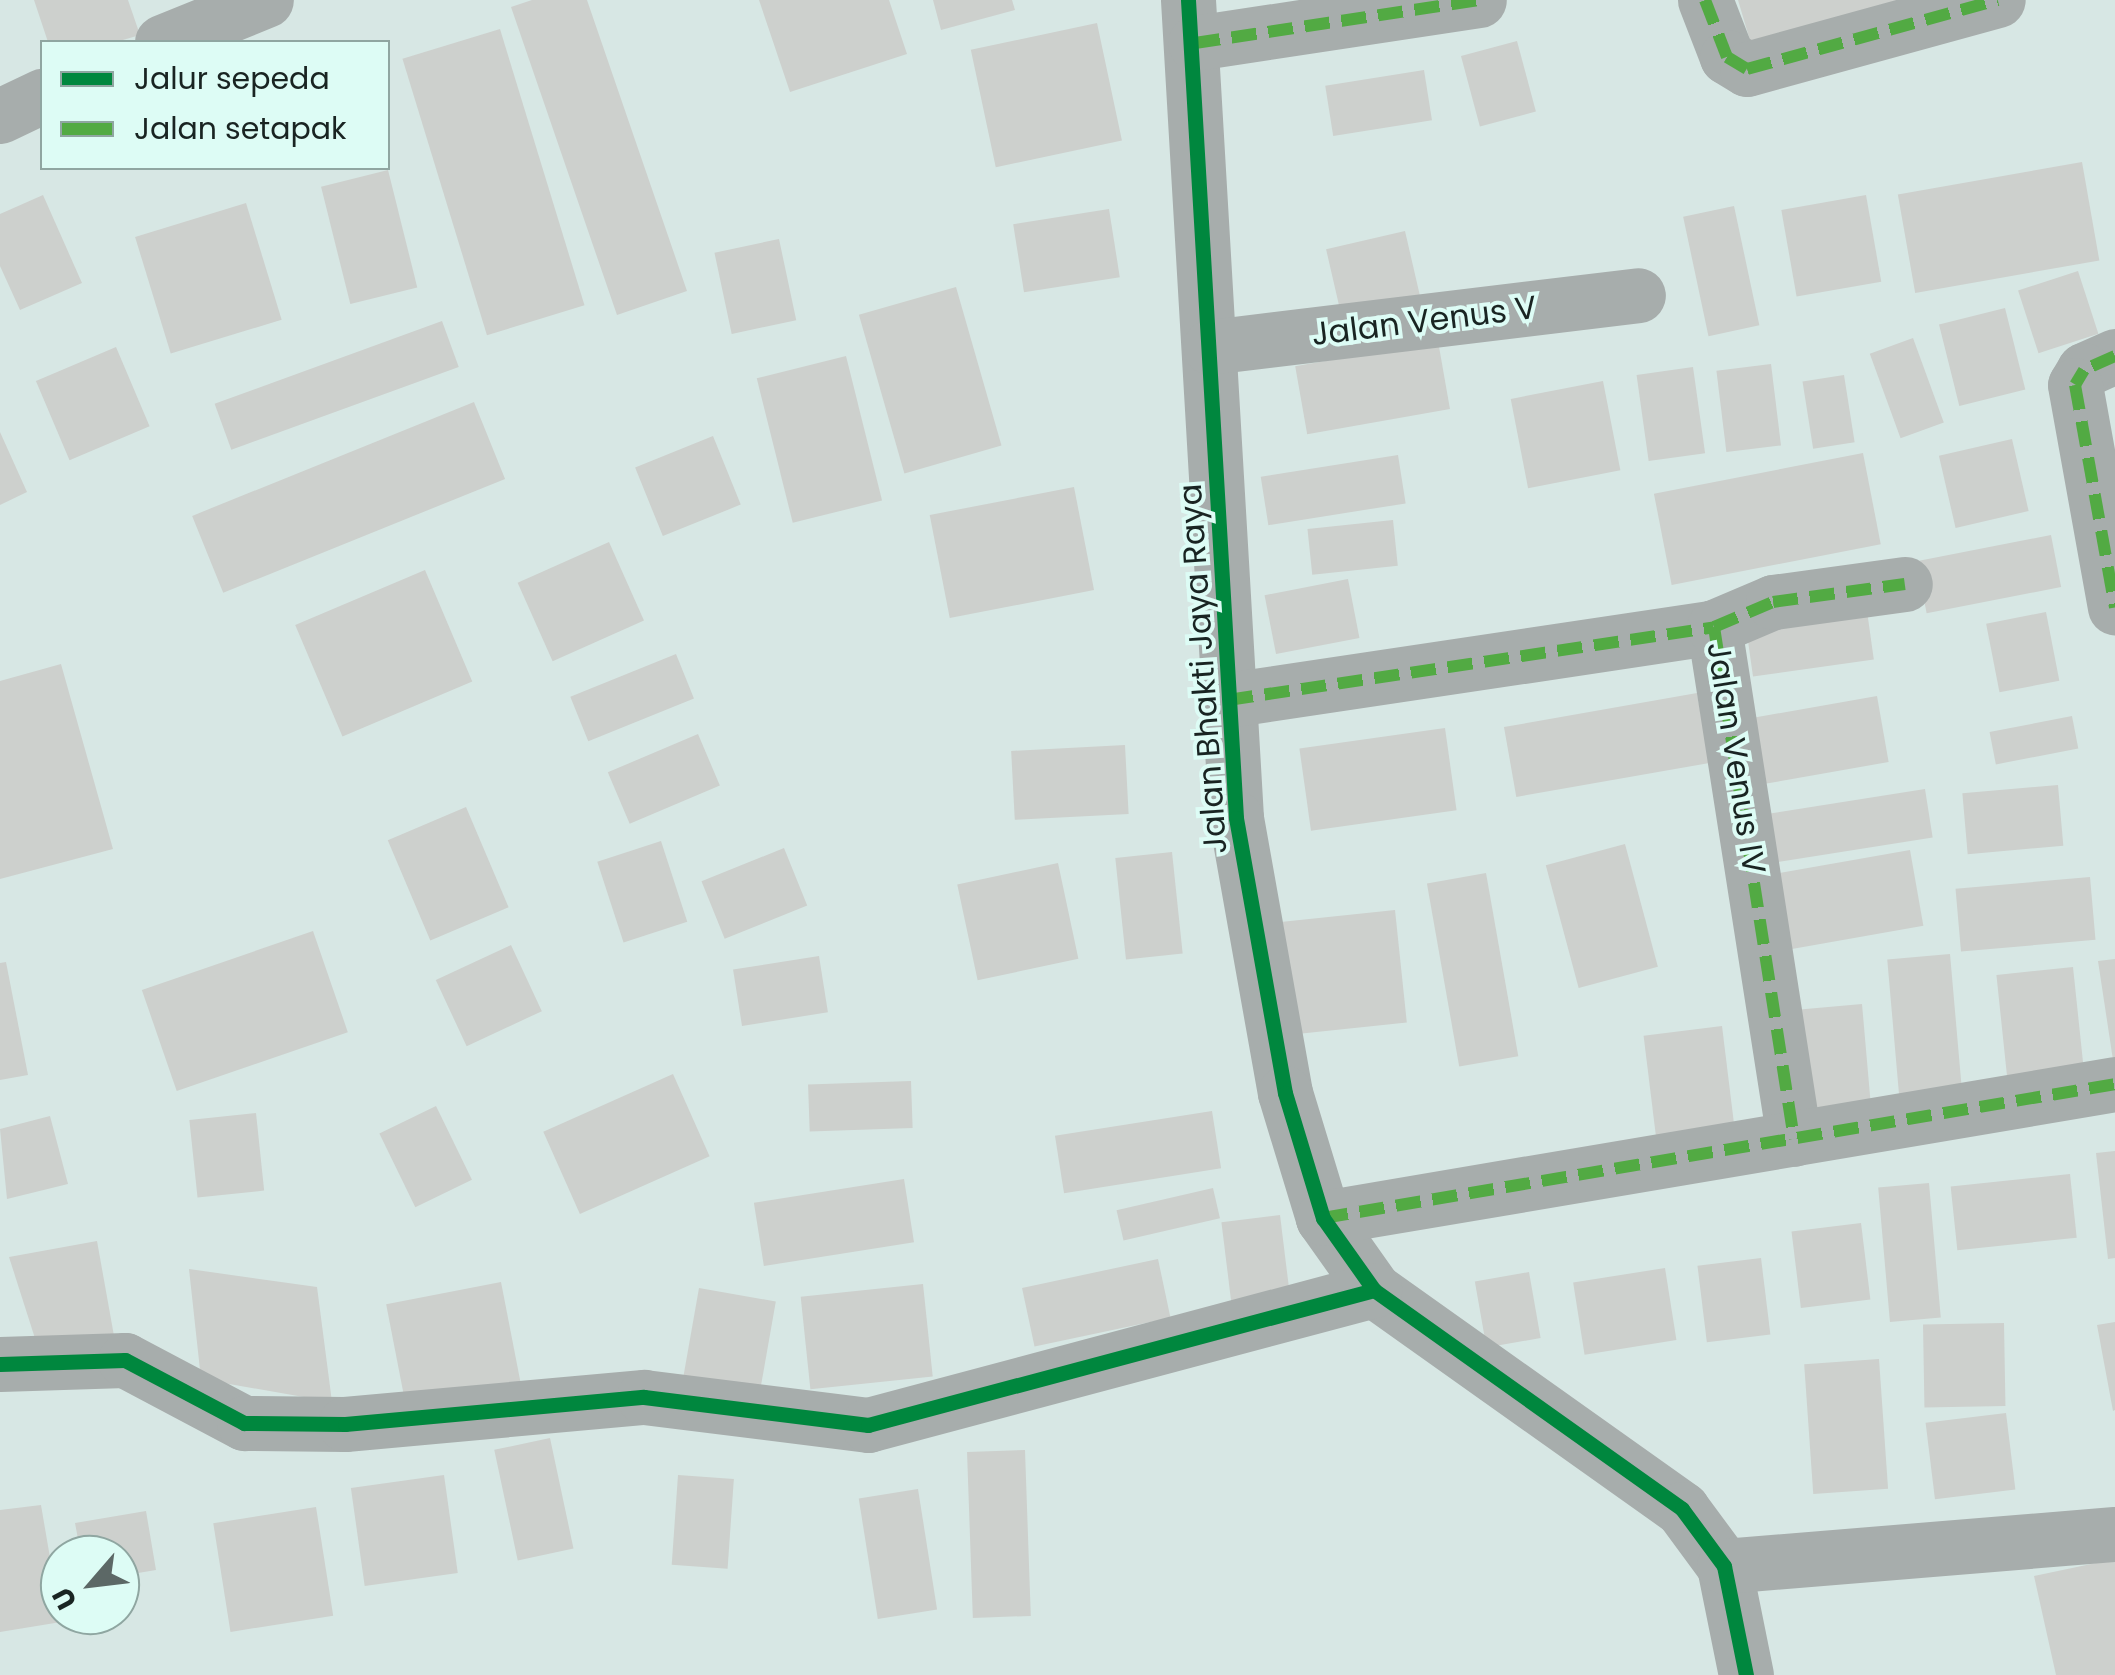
<!DOCTYPE html>
<style>
body{margin:0}
#map{position:relative;width:2115px;height:1675px;overflow:hidden;background:#d7e7e4;font-family:Poppins,sans-serif}
div>[style]{position:absolute}
[style*='--x']{left:calc(var(--x)*1px);top:calc(var(--y)*1px);width:calc(var(--w)*1px);rotate:calc(var(--a)*1deg)}
.building>*{inset:0;background:#cdd0cd;transform-origin:0 0}
.minor>*{height:55px;margin:-27.5px;padding:0 27.5px;transform-origin:27.5px;border-radius:27.5px;background:#a7adac}
.quiet>*{height:12px;margin-top:-6px;transform-origin:0;background:repeating-linear-gradient(90deg,#52aa43 0 25px,transparent 0 37px)}
.cycleway>*{height:15px;margin:-7.5px;padding:0 7.5px;transform-origin:7.5px;border-radius:7.5px;background:#00873e}
span{translate:-50% -50%;white-space:nowrap;text-align:center;line-height:1.15;-webkit-text-stroke:8px #ddfcf5;paint-order:stroke}
.street-label{font-size:32px;color:#192422}
.legend{position:absolute;left:40px;top:40px;width:350px;height:130px;box-sizing:border-box;background:#ddfcf5;border:2px solid #8fa6a1;margin:0;padding:12px 18px;list-style:none;font-size:30px;color:#192422}
.legend li{display:flex;align-items:center;gap:20px;height:50px}
.legend b{width:50px;border:2px solid #8fa6a1}
.north{position:absolute;left:40px;top:1535px;width:100px;height:100px;box-sizing:border-box;background:#ddfcf5;border:2px solid #8fa6a1;border-radius:50%;rotate:242deg;font-size:28px;font-weight:700;line-height:40px;text-align:center;color:#192422}
.north::after{content:'';display:block;margin:auto;width:35px;height:45px;background:#5c6866;clip-path:polygon(50% 0,100% 100%,50% 72%,0 100%)}
</style>
<div id="map">
<div class="building">
<div style="clip-path:polygon(34px 0,128px 0,140px 35px,116px 42px,48px 42px)"></div>
<div style="clip-path:polygon(532px 0,587px 0,687px 291px,617px 315px,511px 7px)"></div>
<div style="clip-path:polygon(759px 0,889px 0,907px 54px,790px 92px)"></div>
<div style="clip-path:polygon(933px 0,1012px 0,1015px 10px,941px 30px)"></div>
<div style="clip-path:polygon(1738px 0,1931px 0,1754px 54px)"></div>
<div style="left:1097px;top:23px;width:120px;height:129px;rotate:78deg"></div>
<div style="left:500px;top:29px;width:289px;height:102px;rotate:73deg"></div>
<div style="left:1517px;top:41px;width:73px;height:58px;rotate:75deg"></div>
<div style="left:1424px;top:70px;width:51px;height:100px;rotate:81deg"></div>
<div style="left:2082px;top:162px;width:100px;height:187px;rotate:80deg"></div>
<div style="left:388px;top:170px;width:121px;height:69px;rotate:76deg"></div>
<div style="clip-path:polygon(43px 195px,82px 283px,20px 310px,0 266px,0 214px)"></div>
<div style="left:1866px;top:195px;width:88px;height:86px;rotate:80deg"></div>
<div style="left:246px;top:203px;width:122px;height:116px;rotate:73deg"></div>
<div style="left:1734px;top:206px;width:122px;height:52px;rotate:78deg"></div>
<div style="left:1109px;top:209px;width:69px;height:97px;rotate:81deg"></div>
<div style="left:1405px;top:231px;width:71px;height:81px;rotate:77deg"></div>
<div style="left:779px;top:239px;width:83px;height:66px;rotate:78deg"></div>
<div style="left:2078px;top:271px;width:66px;height:63px;rotate:72deg"></div>
<div style="left:956px;top:287px;width:165px;height:101px;rotate:74deg"></div>
<div style="left:2005px;top:308px;width:84px;height:68px;rotate:76deg"></div>
<div style="left:442px;top:321px;width:49px;height:242px;rotate:70deg"></div>
<div style="left:1913px;top:338px;width:90px;height:46px;rotate:70deg"></div>
<div style="left:1438px;top:341px;width:69px;height:145px;rotate:80deg"></div>
<div style="left:116px;top:347px;width:86px;height:87px;rotate:67deg"></div>
<div style="left:846px;top:356px;width:149px;height:92px;rotate:76deg"></div>
<div style="left:1771px;top:364px;width:82px;height:55px;rotate:83deg"></div>
<div style="left:1693px;top:367px;width:87px;height:57px;rotate:82deg"></div>
<div style="left:1844px;top:375px;width:68px;height:42px;rotate:81deg"></div>
<div style="left:1603px;top:381px;width:91px;height:94px;rotate:79deg"></div>
<div style="left:474px;top:402px;width:83px;height:304px;rotate:68deg"></div>
<div style="clip-path:polygon(0 432px,27px 492px,0 505px)"></div>
<div style="left:713px;top:436px;width:74px;height:84px;rotate:68deg"></div>
<div style="left:2012px;top:439px;width:74px;height:75px;rotate:77deg"></div>
<div style="left:1863px;top:453px;width:93px;height:213px;rotate:79deg"></div>
<div style="left:1398px;top:455px;width:49px;height:139px;rotate:81deg"></div>
<div style="left:1074px;top:487px;width:105px;height:147px;rotate:79deg"></div>
<div style="left:1393px;top:520px;width:46px;height:86px;rotate:84deg"></div>
<div style="left:2051px;top:535px;width:53px;height:137px;rotate:79deg"></div>
<div style="left:609px;top:542px;width:86px;height:100px;rotate:66deg"></div>
<div style="left:425px;top:570px;width:121px;height:141px;rotate:67deg"></div>
<div style="left:1348px;top:579px;width:60px;height:85px;rotate:79deg"></div>
<div style="left:1867px;top:611px;width:49px;height:122px;rotate:82deg"></div>
<div style="left:2046px;top:612px;width:70px;height:61px;rotate:79deg"></div>
<div style="left:676px;top:654px;width:48px;height:114px;rotate:68deg"></div>
<div style="clip-path:polygon(61px 664px,113px 849px,0 879px,0 681px)"></div>
<div style="left:1697px;top:693px;width:71px;height:196px;rotate:80deg"></div>
<div style="left:1877px;top:696px;width:67px;height:127px;rotate:80deg"></div>
<div style="left:2072px;top:716px;width:33px;height:84px;rotate:79deg"></div>
<div style="left:1445px;top:728px;width:83px;height:147px;rotate:82deg"></div>
<div style="left:698px;top:734px;width:56px;height:98px;rotate:67deg"></div>
<div style="left:1125px;top:745px;width:69px;height:114px;rotate:87deg"></div>
<div style="left:2058px;top:785px;width:61px;height:96px;rotate:85deg"></div>
<div style="left:1925px;top:789px;width:49px;height:165px;rotate:81deg"></div>
<div style="left:466px;top:807px;width:109px;height:85px;rotate:67deg"></div>
<div style="left:661px;top:841px;width:85px;height:67px;rotate:72deg"></div>
<div style="left:1625px;top:844px;width:127px;height:82px;rotate:75deg"></div>
<div style="left:784px;top:848px;width:62px;height:89px;rotate:68deg"></div>
<div style="left:1910px;top:850px;width:77px;height:145px;rotate:80deg"></div>
<div style="left:1172px;top:852px;width:102px;height:57px;rotate:84deg"></div>
<div style="left:1058px;top:863px;width:98px;height:103px;rotate:78deg"></div>
<div style="left:1486px;top:873px;width:186px;height:60px;rotate:80deg"></div>
<div style="left:2090px;top:877px;width:63px;height:135px;rotate:85deg"></div>
<div style="left:1395px;top:910px;width:113px;height:115px;rotate:84deg"></div>
<div style="left:313px;top:931px;width:107px;height:181px;rotate:71deg"></div>
<div style="left:511px;top:945px;width:73px;height:83px;rotate:65deg"></div>
<div style="left:1950px;top:954px;width:148px;height:63px;rotate:85deg"></div>
<div style="left:819px;top:956px;width:57px;height:87px;rotate:81deg"></div>
<div style="clip-path:polygon(2115px 959px,2115px 1060px,2113px 1060px,2098px 961px)"></div>
<div style="clip-path:polygon(6px 962px,28px 1075px,0 1080px,0 963px)"></div>
<div style="left:2073px;top:967px;width:117px;height:77px;rotate:84deg"></div>
<div style="left:1862px;top:1004px;width:111px;height:65px;rotate:85deg"></div>
<div style="left:1722px;top:1026px;width:108px;height:79px;rotate:83deg"></div>
<div style="left:673px;top:1074px;width:90px;height:142px;rotate:66deg"></div>
<div style="left:911px;top:1081px;width:47px;height:103px;rotate:88deg"></div>
<div style="left:436px;top:1106px;width:82px;height:63px;rotate:64deg"></div>
<div style="left:1212px;top:1111px;width:58px;height:159px;rotate:81deg"></div>
<div style="left:256px;top:1113px;width:78px;height:67px;rotate:84deg"></div>
<div style="clip-path:polygon(50px 1116px,68px 1184px,7px 1199px,0 1129px)"></div>
<div style="clip-path:polygon(2115px 1151px,2115px 1258px,2108px 1259px,2096px 1153px)"></div>
<div style="left:2070px;top:1174px;width:64px;height:120px;rotate:84deg"></div>
<div style="left:904px;top:1179px;width:64px;height:152px;rotate:81deg"></div>
<div style="left:1929px;top:1183px;width:135px;height:51px;rotate:85deg"></div>
<div style="left:1213px;top:1188px;width:31px;height:99px;rotate:77deg"></div>
<div style="left:1280px;top:1215px;width:85px;height:59px;rotate:83deg"></div>
<div style="left:1861px;top:1223px;width:77px;height:70px;rotate:83deg"></div>
<div style="clip-path:polygon(97px 1241px,116px 1347px,40px 1354px,9px 1257px)"></div>
<div style="left:1761px;top:1258px;width:77px;height:64px;rotate:83deg"></div>
<div style="left:1158px;top:1259px;width:60px;height:139px;rotate:78deg"></div>
<div style="left:1665px;top:1268px;width:73px;height:93px;rotate:81deg"></div>
<div style="clip-path:polygon(189px 1269px,317px 1287px,332px 1402px,201px 1379px)"></div>
<div style="left:1529px;top:1272px;width:67px;height:55px;rotate:80deg"></div>
<div style="left:501px;top:1282px;width:104px;height:117px;rotate:79deg"></div>
<div style="left:923px;top:1284px;width:93px;height:123px;rotate:84deg"></div>
<div style="left:699px;top:1288px;width:78px;height:96px;rotate:10deg"></div>
<div style="clip-path:polygon(2115px 1322px,2115px 1410px,2113px 1411px,2097px 1325px)"></div>
<div style="left:2004px;top:1323px;width:83px;height:81px;rotate:89deg"></div>
<div style="left:1879px;top:1359px;width:130px;height:75px;rotate:86deg"></div>
<div style="left:2006px;top:1413px;width:77px;height:81px;rotate:83deg"></div>
<div style="left:550px;top:1438px;width:113px;height:57px;rotate:78deg"></div>
<div style="left:1025px;top:1450px;width:166px;height:58px;rotate:88deg"></div>
<div style="left:444px;top:1475px;width:99px;height:94px;rotate:82deg"></div>
<div style="left:678px;top:1475px;width:56px;height:90px;rotate:4deg"></div>
<div style="left:918px;top:1489px;width:122px;height:60px;rotate:81deg"></div>
<div style="clip-path:polygon(41px 1505px,61px 1622px,0 1632px,0 1510px)"></div>
<div style="left:316px;top:1507px;width:110px;height:104px;rotate:81deg"></div>
<div style="clip-path:polygon(146px 1511px,156px 1570px,120px 1576px,120px 1555px,81px 1555px,75px 1523px)"></div>
<div style="clip-path:polygon(2115px 1559px,2115px 1675px,2056px 1675px,2034px 1576px)"></div>
</div>
<div class="minor">
<div style="--x:1188;--y:0;--w:819;--a:86.64"></div>
<div style="--x:1236;--y:818;--w:279;--a:79.9"></div>
<div style="--x:1285;--y:1093;--w:131;--a:73.1"></div>
<div style="--x:1323;--y:1218;--w:88;--a:54.7"></div>
<div style="--x:1374;--y:1290;--w:378;--a:35.4"></div>
<div style="--x:1682;--y:1509;--w:71;--a:53.6"></div>
<div style="--x:1724;--y:1566;--w:111;--a:78.6"></div>
<div style="--x:1705;--y:0;--w:61;--a:68.9"></div>
<div style="--x:1727;--y:57;--w:23;--a:31"></div>
<div style="--x:1747;--y:69;--w:260;--a:-15.4"></div>
<div style="--x:162;--y:42;--w:112;--a:-22"></div>
<div style="--x:1195;--y:43;--w:287;--a:-8.6"></div>
<div style="--x:0;--y:116;--w:47;--a:-25.5"></div>
<div style="--x:1210;--y:347;--w:431;--a:-6.9"></div>
<div style="--x:2115;--y:356;--w:34;--a:156"></div>
<div style="--x:2084;--y:370;--w:17;--a:121"></div>
<div style="--x:2075;--y:385;--w:226;--a:79.8"></div>
<div style="--x:1714;--y:627;--w:518;--a:81.12"></div>
<div style="--x:1228;--y:700;--w:491;--a:-8.5"></div>
<div style="--x:1714;--y:627;--w:64;--a:-23"></div>
<div style="--x:1773;--y:602;--w:133;--a:-7.8"></div>
<div style="--x:1323;--y:1218;--w:803;--a:-9.6"></div>
<div style="--x:0;--y:1364;--w:125;--a:-1.8"></div>
<div style="--x:125;--y:1360;--w:135;--a:27.9"></div>
<div style="--x:244;--y:1423;--w:101;--a:0.6"></div>
<div style="--x:345;--y:1424;--w:300;--a:-5.2"></div>
<div style="--x:644;--y:1397;--w:226;--a:7.1"></div>
<div style="--x:868;--y:1425;--w:524;--a:-14.94"></div>
<div style="--x:1724;--y:1566;--w:392;--a:-4.7"></div>
</div>
<div class="quiet">
<div style="--x:1705;--y:0;--w:61;--a:68.9"></div>
<div style="--x:1727;--y:57;--w:23;--a:31"></div>
<div style="--x:1747;--y:69;--w:260;--a:-15.4"></div>
<div style="--x:1195;--y:43;--w:287;--a:-8.6"></div>
<div style="--x:2115;--y:356;--w:34;--a:156"></div>
<div style="--x:2084;--y:370;--w:17;--a:121"></div>
<div style="--x:2075;--y:385;--w:226;--a:79.8"></div>
<div style="--x:1714;--y:627;--w:518;--a:81.12"></div>
<div style="--x:1228;--y:700;--w:491;--a:-8.5"></div>
<div style="--x:1714;--y:627;--w:64;--a:-23"></div>
<div style="--x:1773;--y:602;--w:133;--a:-7.8"></div>
<div style="--x:1323;--y:1218;--w:803;--a:-9.6"></div>
</div>
<div class="cycleway">
<div style="--x:1188;--y:0;--w:819;--a:86.64"></div>
<div style="--x:1236;--y:818;--w:279;--a:79.9"></div>
<div style="--x:1285;--y:1093;--w:131;--a:73.1"></div>
<div style="--x:1323;--y:1218;--w:88;--a:54.7"></div>
<div style="--x:1374;--y:1290;--w:378;--a:35.4"></div>
<div style="--x:1682;--y:1509;--w:71;--a:53.6"></div>
<div style="--x:1724;--y:1566;--w:111;--a:78.6"></div>
<div style="--x:0;--y:1364;--w:125;--a:-1.8"></div>
<div style="--x:125;--y:1360;--w:135;--a:27.9"></div>
<div style="--x:244;--y:1423;--w:101;--a:0.6"></div>
<div style="--x:345;--y:1424;--w:300;--a:-5.2"></div>
<div style="--x:644;--y:1397;--w:226;--a:7.1"></div>
<div style="--x:868;--y:1425;--w:524;--a:-14.94"></div>
</div>
<div class="street-label">
<span style="left:1424px;top:321px;rotate:-7deg">Jalan Venus V</span>
<span style="left:1203px;top:669px;rotate:-94deg">Jalan Bhakti Jaya Raya</span>
<span style="left:1736px;top:758px;rotate:81deg">Jalan Venus IV</span>
</div>
<ul class="legend">
<li><b style="height:12px;background:#00873e"></b>Jalur sepeda</li>
<li><b style="height:12px;background:#52aa43"></b>Jalan setapak</li>
</ul>
<div class="north">U</div>
</div>
